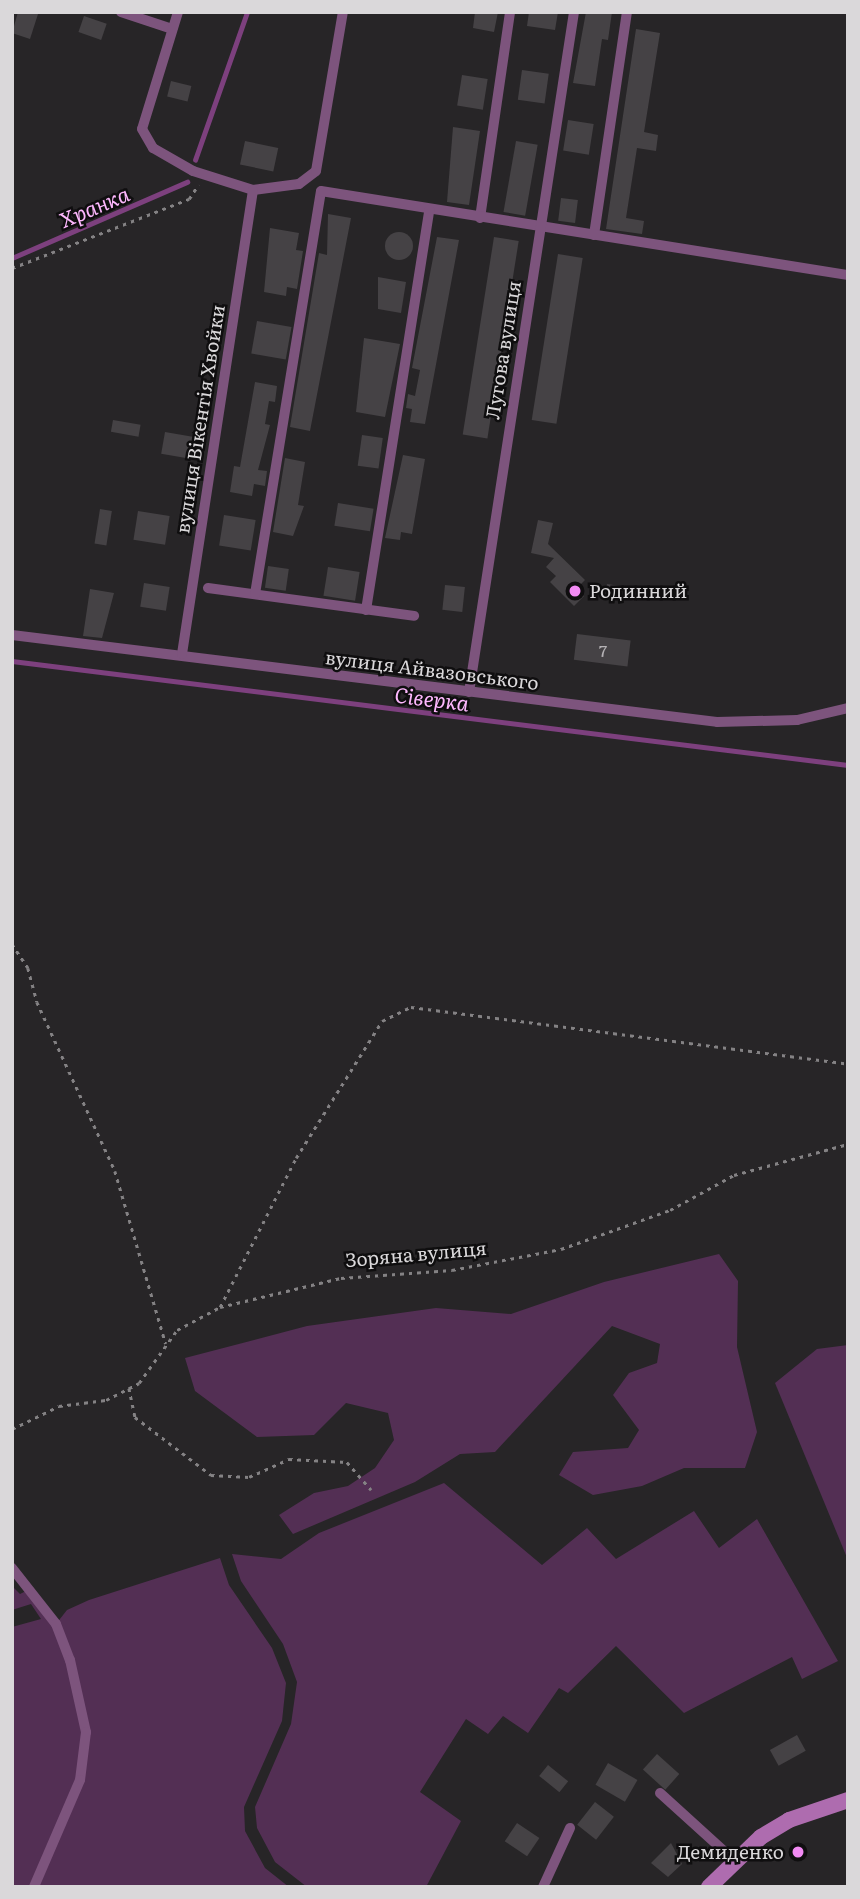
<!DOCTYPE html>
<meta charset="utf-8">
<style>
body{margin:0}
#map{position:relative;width:860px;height:1899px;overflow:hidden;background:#272527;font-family:Literata,serif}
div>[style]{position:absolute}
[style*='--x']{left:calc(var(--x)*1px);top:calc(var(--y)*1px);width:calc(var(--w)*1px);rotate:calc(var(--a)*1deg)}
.green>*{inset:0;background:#532f54}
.stream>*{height:4.5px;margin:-2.25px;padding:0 2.25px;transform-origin:2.25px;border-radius:2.25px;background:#7d407e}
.building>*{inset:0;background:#454245;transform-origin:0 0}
.round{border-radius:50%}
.path>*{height:2.5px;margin-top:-1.25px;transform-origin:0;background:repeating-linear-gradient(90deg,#848284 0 3.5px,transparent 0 8.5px)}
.street>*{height:10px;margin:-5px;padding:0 5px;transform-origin:5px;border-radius:5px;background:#7d547d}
.secondary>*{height:16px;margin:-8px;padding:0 8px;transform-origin:8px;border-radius:8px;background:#ae6caf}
.dots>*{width:19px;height:19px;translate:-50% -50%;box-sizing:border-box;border:4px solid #0f0e0f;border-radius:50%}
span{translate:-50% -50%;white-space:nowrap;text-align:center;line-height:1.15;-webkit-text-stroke:5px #0f0e0f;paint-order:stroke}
.number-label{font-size:16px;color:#b5b2b5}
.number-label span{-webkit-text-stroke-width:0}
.street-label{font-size:19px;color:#dad8da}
.poi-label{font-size:19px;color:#dad8da}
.left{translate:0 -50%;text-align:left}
.right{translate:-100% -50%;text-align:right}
.water-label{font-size:21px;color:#fdb7fd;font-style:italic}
.frame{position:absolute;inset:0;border:14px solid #dad8da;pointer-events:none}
</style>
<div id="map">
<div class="green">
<div style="clip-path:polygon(719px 1254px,738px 1281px,737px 1347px,757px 1432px,745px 1468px,684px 1468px,642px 1486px,593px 1495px,559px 1475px,573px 1452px,628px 1448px,639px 1430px,613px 1395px,629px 1373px,657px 1363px,660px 1344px,612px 1326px,495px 1452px,460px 1454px,415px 1482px,293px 1534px,279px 1515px,314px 1493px,348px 1486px,375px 1468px,394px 1440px,388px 1413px,346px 1403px,314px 1435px,257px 1437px,195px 1391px,185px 1358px,307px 1326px,436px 1308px,511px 1314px,604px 1282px)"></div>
<div style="clip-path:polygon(848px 1345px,848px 1560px,775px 1383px,817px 1349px)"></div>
<div style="clip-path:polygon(444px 1483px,542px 1565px,587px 1528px,616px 1559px,694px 1511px,719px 1548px,757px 1519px,838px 1661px,802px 1679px,792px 1657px,684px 1713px,616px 1646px,568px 1693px,559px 1688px,528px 1733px,503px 1716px,488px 1734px,466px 1719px,420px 1792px,461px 1821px,426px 1887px,307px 1887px,275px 1862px,257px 1828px,255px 1807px,291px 1724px,297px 1682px,283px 1644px,241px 1581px,232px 1554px,281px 1559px,319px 1533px)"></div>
<div style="clip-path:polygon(220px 1558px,229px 1585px,272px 1648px,286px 1683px,282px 1721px,244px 1807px,245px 1831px,265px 1868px,289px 1887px,12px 1887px,12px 1627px,41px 1619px,31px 1604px,12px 1610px,12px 1586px,20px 1594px,30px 1589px,56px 1624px,67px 1610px,89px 1600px)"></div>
</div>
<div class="stream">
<div style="--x:195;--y:160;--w:157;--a:-70.6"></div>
<div style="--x:12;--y:258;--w:191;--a:-23.5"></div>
<div style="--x:12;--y:661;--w:842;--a:7.09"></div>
</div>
<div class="building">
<div style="clip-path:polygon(18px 12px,38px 14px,30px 39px,12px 33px)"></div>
<div style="clip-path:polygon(475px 12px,498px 12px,494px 32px,473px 28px)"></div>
<div style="clip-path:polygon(529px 12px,558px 12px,555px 30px,527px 26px)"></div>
<div style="clip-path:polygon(586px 12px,612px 12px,608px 40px,602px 39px,595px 86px,573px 83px)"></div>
<div style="left:84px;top:16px;width:24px;height:17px;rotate:19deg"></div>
<div style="clip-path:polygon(636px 29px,660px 33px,644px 132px,658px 135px,656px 151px,637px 148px,626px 218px,644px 221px,642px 234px,606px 229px)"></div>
<div style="left:522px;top:70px;width:27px;height:30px;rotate:8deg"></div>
<div style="left:462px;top:75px;width:26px;height:31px;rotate:9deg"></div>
<div style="left:171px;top:81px;width:21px;height:16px;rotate:14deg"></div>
<div style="left:568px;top:120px;width:26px;height:31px;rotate:9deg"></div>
<div style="clip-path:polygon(453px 127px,480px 131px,469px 205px,447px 202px)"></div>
<div style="left:245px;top:141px;width:34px;height:24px;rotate:12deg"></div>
<div style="left:516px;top:141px;width:22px;height:72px;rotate:10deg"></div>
<div style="left:561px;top:198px;width:17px;height:23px;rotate:7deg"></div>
<div style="clip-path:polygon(328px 214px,351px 218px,310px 431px,290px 427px,319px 253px,327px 255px)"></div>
<div style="clip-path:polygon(270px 228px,299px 233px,296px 250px,303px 251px,297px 289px,287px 287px,286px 296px,264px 292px)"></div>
<div class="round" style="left:385px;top:232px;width:28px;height:28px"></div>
<div style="clip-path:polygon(437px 237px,459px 240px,425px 424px,410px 422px,412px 409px,406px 408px,408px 394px,415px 396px,420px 370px,412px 368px)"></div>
<div style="left:494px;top:237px;width:25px;height:200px;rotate:9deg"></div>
<div style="left:558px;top:254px;width:25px;height:168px;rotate:9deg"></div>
<div style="clip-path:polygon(378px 277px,406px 282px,401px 313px,378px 309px)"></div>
<div style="left:257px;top:321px;width:35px;height:33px;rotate:10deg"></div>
<div style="clip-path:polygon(364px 338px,400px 344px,385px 417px,356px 412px)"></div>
<div style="clip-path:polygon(255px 382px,277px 386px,275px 402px,269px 401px,265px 424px,270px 425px,258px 470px,267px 471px,265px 486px,254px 484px,252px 496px,230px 492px,234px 466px,240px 467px)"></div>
<div style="left:113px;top:420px;width:28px;height:12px;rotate:10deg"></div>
<div style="left:165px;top:432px;width:28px;height:22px;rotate:10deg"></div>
<div style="left:362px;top:435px;width:21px;height:31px;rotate:8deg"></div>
<div style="clip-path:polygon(403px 455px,425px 459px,412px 534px,401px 532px,400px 540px,385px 538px)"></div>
<div style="clip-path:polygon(285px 458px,305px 462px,298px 505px,304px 506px,293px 536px,273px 532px)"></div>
<div style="left:338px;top:503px;width:36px;height:23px;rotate:9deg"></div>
<div style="left:100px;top:509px;width:12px;height:35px;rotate:9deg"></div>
<div style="left:138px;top:511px;width:32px;height:29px;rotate:9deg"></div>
<div style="left:224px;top:515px;width:32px;height:31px;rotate:9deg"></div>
<div style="clip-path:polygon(538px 520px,553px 523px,548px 544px,585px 580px,576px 589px,584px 596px,574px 606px,550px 582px,556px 576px,546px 567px,554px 558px,531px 553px)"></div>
<div style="left:268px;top:566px;width:21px;height:22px;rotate:8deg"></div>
<div style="left:328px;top:567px;width:32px;height:29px;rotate:9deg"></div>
<div style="left:144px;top:583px;width:26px;height:24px;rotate:9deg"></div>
<div style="left:607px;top:584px;width:31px;height:12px;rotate:9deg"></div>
<div style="left:445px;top:585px;width:20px;height:25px;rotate:6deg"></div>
<div style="clip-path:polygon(90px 589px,114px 593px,102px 638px,83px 636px)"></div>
<div style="left:577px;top:634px;width:54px;height:26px;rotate:7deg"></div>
<div style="left:797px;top:1735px;width:18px;height:31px;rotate:61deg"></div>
<div style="left:657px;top:1754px;width:30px;height:21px;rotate:42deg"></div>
<div style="left:608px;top:1763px;width:34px;height:25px;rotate:30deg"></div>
<div style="left:548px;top:1765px;width:26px;height:14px;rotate:39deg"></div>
<div style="left:595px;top:1802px;width:24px;height:29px;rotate:38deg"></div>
<div style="left:517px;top:1823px;width:27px;height:22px;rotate:34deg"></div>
<div style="clip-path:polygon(671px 1843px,682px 1864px,668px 1877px,651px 1863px)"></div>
</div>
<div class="path">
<div style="--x:12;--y:268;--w:190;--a:-21.3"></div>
<div style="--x:189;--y:199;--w:17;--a:-57"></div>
<div style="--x:12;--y:944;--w:29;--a:56"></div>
<div style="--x:28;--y:968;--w:35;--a:75"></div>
<div style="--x:37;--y:1002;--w:186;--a:65.2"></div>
<div style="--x:115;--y:1171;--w:180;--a:73.6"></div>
<div style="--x:220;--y:1307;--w:167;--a:-63"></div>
<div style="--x:296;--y:1158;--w:162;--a:-57.9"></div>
<div style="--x:382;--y:1021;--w:32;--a:-26"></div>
<div style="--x:411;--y:1007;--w:441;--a:7.4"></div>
<div style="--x:129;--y:1388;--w:30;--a:78"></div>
<div style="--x:135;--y:1417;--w:96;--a:37.3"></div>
<div style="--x:211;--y:1475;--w:38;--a:3"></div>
<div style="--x:249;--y:1477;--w:44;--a:-24.2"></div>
<div style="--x:289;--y:1459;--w:58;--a:3"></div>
<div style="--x:347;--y:1462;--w:37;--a:49"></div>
<div style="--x:12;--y:1429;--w:52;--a:-26.1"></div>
<div style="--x:59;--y:1406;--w:47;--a:-7.3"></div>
<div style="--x:106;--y:1400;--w:37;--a:-27"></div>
<div style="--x:139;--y:1383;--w:65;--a:-54.4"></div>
<div style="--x:177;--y:1330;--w:49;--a:-28.1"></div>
<div style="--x:220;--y:1307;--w:124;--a:-13.5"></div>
<div style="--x:341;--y:1278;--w:111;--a:-4.1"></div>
<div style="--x:452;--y:1270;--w:111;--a:-10.9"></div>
<div style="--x:561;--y:1249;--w:116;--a:-19.7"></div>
<div style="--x:670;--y:1210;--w:73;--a:-28.7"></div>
<div style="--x:734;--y:1175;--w:118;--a:-15.2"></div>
</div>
<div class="street">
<div style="--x:121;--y:12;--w:54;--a:18.4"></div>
<div style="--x:178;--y:12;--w:122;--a:107.1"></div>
<div style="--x:142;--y:129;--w:22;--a:60"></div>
<div style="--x:153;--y:148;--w:46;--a:29.9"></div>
<div style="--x:193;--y:171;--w:63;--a:17.6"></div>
<div style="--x:253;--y:190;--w:46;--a:-7.4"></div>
<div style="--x:299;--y:184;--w:21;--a:-37"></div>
<div style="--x:316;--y:171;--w:161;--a:-80.4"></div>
<div style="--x:480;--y:218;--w:208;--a:-81.7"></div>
<div style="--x:594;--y:235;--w:225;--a:-81.6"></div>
<div style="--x:208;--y:588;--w:208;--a:7.7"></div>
<div style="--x:255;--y:594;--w:408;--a:-80.7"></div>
<div style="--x:321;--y:191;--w:534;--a:9.06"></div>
<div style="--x:366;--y:610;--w:405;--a:-81"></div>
<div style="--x:12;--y:635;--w:710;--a:7.03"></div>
<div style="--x:717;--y:722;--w:80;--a:-1.4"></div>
<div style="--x:797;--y:720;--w:52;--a:-13.2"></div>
<div style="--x:182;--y:654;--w:469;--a:-81.3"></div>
<div style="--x:469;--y:692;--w:688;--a:-81.22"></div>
<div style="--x:12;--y:1568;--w:71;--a:51.8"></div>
<div style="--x:56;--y:1624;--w:39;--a:69"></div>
<div style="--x:70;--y:1660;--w:74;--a:77.5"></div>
<div style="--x:86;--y:1732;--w:48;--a:97.1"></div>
<div style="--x:80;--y:1780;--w:116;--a:113.3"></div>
<div style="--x:660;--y:1793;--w:101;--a:42.2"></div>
<div style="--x:543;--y:1887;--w:65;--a:-65.4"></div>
</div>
<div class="secondary">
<div style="--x:709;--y:1887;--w:72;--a:-43.9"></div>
<div style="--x:761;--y:1837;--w:33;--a:-31"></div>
<div style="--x:789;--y:1820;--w:62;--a:-18.7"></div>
</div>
<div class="dots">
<div style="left:575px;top:591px;background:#f28af3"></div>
<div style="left:798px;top:1852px;background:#f28af3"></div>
</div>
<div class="number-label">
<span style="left:603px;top:650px">7</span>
</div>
<div class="street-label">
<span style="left:503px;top:350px;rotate:-81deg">Лугова вулиця</span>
<span style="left:200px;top:419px;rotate:-81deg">вулиця Вікентія Хвойки</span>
<span style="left:432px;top:670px;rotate:7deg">вулиця Айвазовського</span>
<span style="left:416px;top:1254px;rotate:-5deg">Зоряна вулиця</span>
</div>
<div class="poi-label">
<span class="left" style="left:589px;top:591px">Родинний</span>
<span class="right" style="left:784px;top:1852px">Демиденко</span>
</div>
<div class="water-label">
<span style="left:94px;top:206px;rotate:-23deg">Хранка</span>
<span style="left:432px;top:698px;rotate:7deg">Сіверка</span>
</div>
<div class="frame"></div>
</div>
